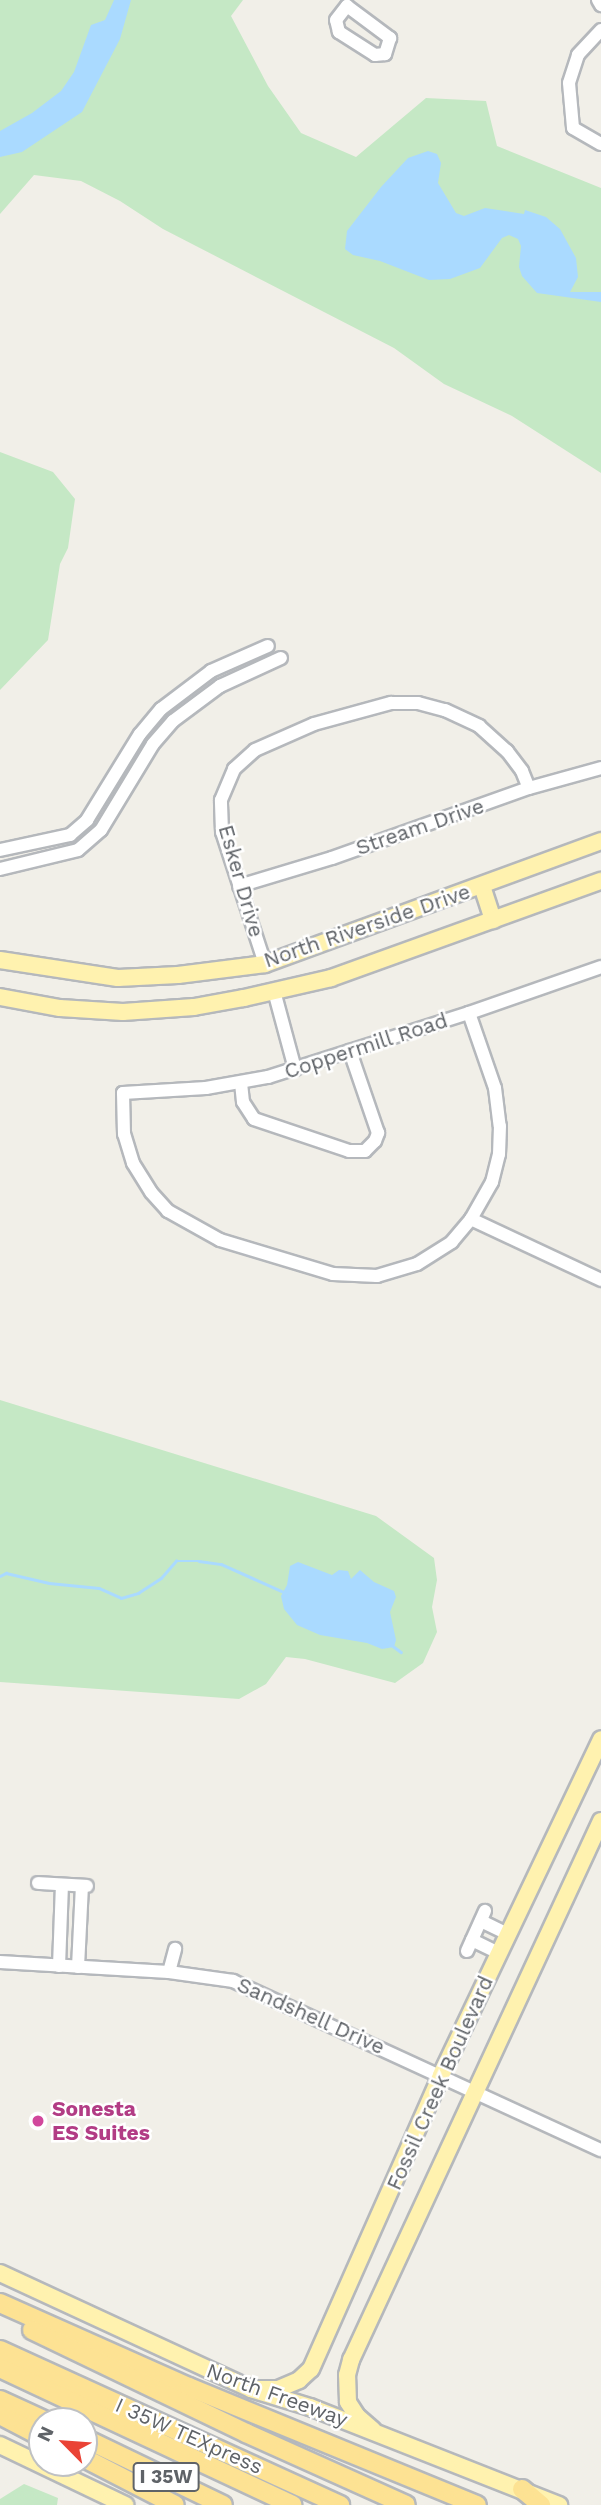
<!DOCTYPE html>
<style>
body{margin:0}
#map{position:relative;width:601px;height:2505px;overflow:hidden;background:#f1efe8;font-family:"Work Sans",sans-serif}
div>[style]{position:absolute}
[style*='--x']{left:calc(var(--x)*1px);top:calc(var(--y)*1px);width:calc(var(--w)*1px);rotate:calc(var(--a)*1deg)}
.green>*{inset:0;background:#c5e8c5}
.water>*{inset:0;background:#aadaff}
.stream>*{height:2.5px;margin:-1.25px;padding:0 1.25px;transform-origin:1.25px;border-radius:1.25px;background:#aadaff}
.roads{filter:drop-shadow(2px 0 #b5b8bc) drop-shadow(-2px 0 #b5b8bc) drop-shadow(0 2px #b5b8bc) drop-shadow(0 -2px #b5b8bc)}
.minor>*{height:12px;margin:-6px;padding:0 6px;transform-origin:6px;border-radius:6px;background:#fff}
.major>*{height:16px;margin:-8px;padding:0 8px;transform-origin:8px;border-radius:8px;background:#fff2af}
.highway>*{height:18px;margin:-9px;padding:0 9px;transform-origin:9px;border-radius:9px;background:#fde293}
.dots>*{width:19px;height:19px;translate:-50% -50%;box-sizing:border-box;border:4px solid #fff;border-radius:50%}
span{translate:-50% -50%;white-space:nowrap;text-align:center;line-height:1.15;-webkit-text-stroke:5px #fff;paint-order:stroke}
.shield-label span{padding:2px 5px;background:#fff;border:2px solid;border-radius:5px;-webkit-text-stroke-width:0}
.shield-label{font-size:19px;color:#5f6368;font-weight:700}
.street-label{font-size:21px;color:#5f6368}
.hotel-label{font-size:21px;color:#b23c85;font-weight:700}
.left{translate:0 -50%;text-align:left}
.north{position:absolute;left:28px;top:2407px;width:70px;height:70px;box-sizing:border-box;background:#fff;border:2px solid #bfc1c3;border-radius:50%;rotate:295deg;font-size:19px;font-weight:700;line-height:28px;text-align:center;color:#5f6368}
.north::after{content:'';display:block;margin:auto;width:24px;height:32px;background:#ea4335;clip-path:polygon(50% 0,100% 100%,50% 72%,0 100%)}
</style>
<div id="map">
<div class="green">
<div style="clip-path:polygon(0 0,243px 0,231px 16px,268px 86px,301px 133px,356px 157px,426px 98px,486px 101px,497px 146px,601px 188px,601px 473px,512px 416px,444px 384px,394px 348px,163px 229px,120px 201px,81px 181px,34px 175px,0 214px)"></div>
<div style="clip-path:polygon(0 452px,53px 472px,75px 499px,68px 548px,60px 564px,48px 640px,0 690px)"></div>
<div style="clip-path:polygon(0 1400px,376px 1516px,434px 1558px,437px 1580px,432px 1607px,437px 1632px,423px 1663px,395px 1683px,305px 1659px,286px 1657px,266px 1684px,239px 1699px,0 1682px)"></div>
<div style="clip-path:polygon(24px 2484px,58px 2498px,57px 2505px,0 2505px,0 2499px)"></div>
</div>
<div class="water">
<div style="clip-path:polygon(114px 0,131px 0,120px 39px,82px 112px,22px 152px,0 157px,0 131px,32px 113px,61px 91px,74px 72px,91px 25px,105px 20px)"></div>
<div style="clip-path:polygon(428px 151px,437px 154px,441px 163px,438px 183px,456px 213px,464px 216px,485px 208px,524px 214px,525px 210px,546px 217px,560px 229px,576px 258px,578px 277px,570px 292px,601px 292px,601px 302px,537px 293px,522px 276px,519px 267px,521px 246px,518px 239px,509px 235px,502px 238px,480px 268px,450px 279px,429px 280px,380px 261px,353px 255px,345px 249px,347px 231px,381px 187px,408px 158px)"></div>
<div style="clip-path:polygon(298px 1562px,332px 1575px,339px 1570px,348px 1571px,351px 1579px,360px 1570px,374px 1582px,394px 1591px,396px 1597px,390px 1612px,396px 1640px,394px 1647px,382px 1649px,367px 1643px,320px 1635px,297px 1625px,284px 1609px,281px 1596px,287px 1585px,290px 1566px)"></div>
</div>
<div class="stream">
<div style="--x:0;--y:1576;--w:7;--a:-27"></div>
<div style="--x:6;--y:1573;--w:44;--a:13.1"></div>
<div style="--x:49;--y:1583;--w:50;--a:5.7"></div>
<div style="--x:99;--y:1588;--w:24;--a:24"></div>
<div style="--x:121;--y:1598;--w:18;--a:-16"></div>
<div style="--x:138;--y:1593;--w:27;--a:-33"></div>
<div style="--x:161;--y:1578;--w:23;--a:-49"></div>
<div style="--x:176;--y:1561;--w:23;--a:0"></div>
<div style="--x:199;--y:1561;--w:22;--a:8"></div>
<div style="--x:221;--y:1564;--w:71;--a:24"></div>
<div style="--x:393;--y:1646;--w:10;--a:37"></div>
</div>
<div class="roads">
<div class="minor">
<div style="--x:598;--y:0;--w:6;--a:59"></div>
<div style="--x:347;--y:6;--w:54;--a:36.7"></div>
<div style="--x:390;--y:38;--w:17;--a:107"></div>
<div style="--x:385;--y:54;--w:10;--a:174"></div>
<div style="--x:375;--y:55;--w:43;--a:-147.4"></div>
<div style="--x:339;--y:32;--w:12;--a:-104"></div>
<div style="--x:336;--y:20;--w:18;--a:-52"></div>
<div style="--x:601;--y:30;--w:34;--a:133"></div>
<div style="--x:578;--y:55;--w:29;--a:108"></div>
<div style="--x:569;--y:83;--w:45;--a:84.9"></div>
<div style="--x:573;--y:128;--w:32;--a:30"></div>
<div style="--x:0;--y:850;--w:72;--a:-12.1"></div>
<div style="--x:70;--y:835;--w:23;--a:-41"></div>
<div style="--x:87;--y:820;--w:101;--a:-58.4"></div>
<div style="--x:140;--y:734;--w:33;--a:-50"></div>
<div style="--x:161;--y:709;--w:63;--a:-37.2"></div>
<div style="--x:211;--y:671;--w:62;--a:-23.7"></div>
<div style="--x:0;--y:869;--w:80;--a:-13.7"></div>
<div style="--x:78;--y:850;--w:30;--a:-41"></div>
<div style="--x:101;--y:830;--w:100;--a:-58.8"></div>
<div style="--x:153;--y:744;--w:30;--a:-49"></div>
<div style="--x:173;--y:721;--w:59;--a:-36.7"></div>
<div style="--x:220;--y:686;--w:67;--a:-24.7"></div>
<div style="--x:239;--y:886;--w:97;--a:-16.8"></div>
<div style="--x:332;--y:858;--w:209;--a:-19.6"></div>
<div style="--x:529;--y:788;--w:75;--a:-15.5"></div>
<div style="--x:265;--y:964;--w:139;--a:-108"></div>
<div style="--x:222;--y:832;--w:32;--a:-92"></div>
<div style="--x:221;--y:800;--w:34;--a:-67"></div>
<div style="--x:234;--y:769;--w:28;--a:-42"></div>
<div style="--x:255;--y:750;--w:64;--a:-23.8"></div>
<div style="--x:314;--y:724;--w:80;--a:-15.3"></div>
<div style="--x:391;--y:703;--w:27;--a:0"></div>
<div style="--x:418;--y:703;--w:28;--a:15"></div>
<div style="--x:445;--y:710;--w:38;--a:25"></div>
<div style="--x:479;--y:726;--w:38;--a:42"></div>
<div style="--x:507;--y:751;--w:25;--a:53"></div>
<div style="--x:522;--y:771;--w:18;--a:68"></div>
<div style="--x:274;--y:991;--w:81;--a:74.9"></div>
<div style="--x:469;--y:1013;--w:79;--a:70.9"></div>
<div style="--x:495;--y:1088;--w:38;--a:83"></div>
<div style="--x:500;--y:1126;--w:28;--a:92"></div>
<div style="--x:499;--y:1154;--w:29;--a:104"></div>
<div style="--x:492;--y:1182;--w:43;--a:119.6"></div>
<div style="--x:471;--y:1219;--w:30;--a:130"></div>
<div style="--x:452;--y:1242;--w:41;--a:147.8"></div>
<div style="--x:417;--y:1264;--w:42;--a:163.3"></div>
<div style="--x:377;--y:1276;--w:44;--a:-177.4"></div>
<div style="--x:333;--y:1274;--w:118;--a:-163.3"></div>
<div style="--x:220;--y:1240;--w:60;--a:-150.9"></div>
<div style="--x:168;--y:1211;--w:25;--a:-132"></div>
<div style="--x:151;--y:1192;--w:34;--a:-122"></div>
<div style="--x:133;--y:1163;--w:30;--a:-107"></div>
<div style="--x:124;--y:1134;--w:41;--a:-91.4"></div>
<div style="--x:123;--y:1093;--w:83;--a:-3.4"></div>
<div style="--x:206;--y:1088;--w:63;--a:-10.1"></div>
<div style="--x:268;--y:1077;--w:211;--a:-17.7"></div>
<div style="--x:469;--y:1013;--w:140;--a:-19.2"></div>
<div style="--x:241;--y:1083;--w:19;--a:84"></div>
<div style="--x:243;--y:1102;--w:20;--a:57"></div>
<div style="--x:254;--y:1119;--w:100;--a:18.6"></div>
<div style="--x:349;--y:1151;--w:16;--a:0"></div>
<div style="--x:365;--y:1151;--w:14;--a:-45"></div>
<div style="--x:375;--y:1141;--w:9;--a:-69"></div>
<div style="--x:378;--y:1133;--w:87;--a:-108.9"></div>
<div style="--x:471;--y:1219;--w:144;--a:25.1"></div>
<div style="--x:38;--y:1883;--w:49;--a:3.5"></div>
<div style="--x:481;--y:1921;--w:30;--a:26"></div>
<div style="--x:472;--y:1940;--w:30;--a:26"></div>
<div style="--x:467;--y:1951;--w:44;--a:-65.8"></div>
<div style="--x:0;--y:1962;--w:169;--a:3.4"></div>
<div style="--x:169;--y:1972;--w:65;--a:8"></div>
<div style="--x:233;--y:1981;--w:405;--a:24.7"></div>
<div style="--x:59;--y:1966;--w:81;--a:-87.9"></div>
<div style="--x:78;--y:1967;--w:81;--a:-87.2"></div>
<div style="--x:169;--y:1972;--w:24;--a:-75"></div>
</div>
<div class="major">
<div style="--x:482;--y:886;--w:36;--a:72"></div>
<div style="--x:0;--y:960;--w:119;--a:8.7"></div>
<div style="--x:118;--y:978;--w:60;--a:-2.9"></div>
<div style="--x:178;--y:975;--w:88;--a:-7.2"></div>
<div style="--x:265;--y:964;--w:358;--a:-20.1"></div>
<div style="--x:0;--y:997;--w:61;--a:10.4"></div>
<div style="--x:60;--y:1008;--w:63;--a:3.6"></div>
<div style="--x:123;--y:1012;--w:71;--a:-4"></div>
<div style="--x:194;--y:1007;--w:51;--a:-10.2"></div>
<div style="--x:244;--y:998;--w:89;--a:-12.9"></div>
<div style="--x:331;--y:978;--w:287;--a:-19.8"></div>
<div style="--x:0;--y:2273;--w:277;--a:24.8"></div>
<div style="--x:251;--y:2389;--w:62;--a:17"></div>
<div style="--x:310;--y:2407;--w:268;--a:21.5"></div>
<div style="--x:251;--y:2389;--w:27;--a:0"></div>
<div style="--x:278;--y:2389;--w:23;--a:-23"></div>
<div style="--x:299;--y:2380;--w:16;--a:-43"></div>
<div style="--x:311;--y:2369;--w:321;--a:-66.1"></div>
<div style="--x:441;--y:2075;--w:372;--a:-64.5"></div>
<div style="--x:373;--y:2430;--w:21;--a:-139"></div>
<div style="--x:357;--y:2416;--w:17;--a:-123"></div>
<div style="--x:348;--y:2402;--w:27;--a:-92"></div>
<div style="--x:347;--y:2375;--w:16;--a:-75"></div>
<div style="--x:351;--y:2360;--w:594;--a:-65.12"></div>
<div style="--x:0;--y:2445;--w:139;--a:25.6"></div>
</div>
<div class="highway">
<div style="--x:0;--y:2303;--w:207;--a:24"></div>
<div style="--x:189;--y:2387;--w:311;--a:22.3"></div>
<div style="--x:32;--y:2330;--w:237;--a:25.7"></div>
<div style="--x:246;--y:2433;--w:175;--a:24.2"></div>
<div style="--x:0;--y:2350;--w:374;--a:24.5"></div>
<div style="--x:0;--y:2368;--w:323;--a:25.1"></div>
<div style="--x:0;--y:2400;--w:51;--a:24.5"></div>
<div style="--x:0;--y:2415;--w:47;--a:27.6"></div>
<div style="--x:84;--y:2438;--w:154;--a:25.7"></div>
<div style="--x:84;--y:2458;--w:102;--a:27.3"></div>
<div style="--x:522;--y:2489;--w:25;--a:40"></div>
</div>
</div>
<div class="dots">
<div style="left:38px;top:2121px;background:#d1479c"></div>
</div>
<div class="shield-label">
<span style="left:166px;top:2477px">I 35W</span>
</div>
<div class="street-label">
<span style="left:420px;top:827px;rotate:-19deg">Stream Drive</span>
<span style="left:241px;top:881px;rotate:74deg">Esker Drive</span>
<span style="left:367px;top:926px;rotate:-19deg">North Riverside Drive</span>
<span style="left:366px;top:1046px;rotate:-18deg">Coppermill Road</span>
<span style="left:311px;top:2016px;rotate:24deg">Sandshell Drive</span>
<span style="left:440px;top:2083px;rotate:-66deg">Fossil Creek Boulevard</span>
<span style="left:277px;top:2395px;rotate:20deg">North Freeway</span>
<span style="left:189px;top:2436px;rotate:24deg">I 35W TEXpress</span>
</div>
<div class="hotel-label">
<span class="left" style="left:52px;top:2121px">Sonesta<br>ES Suites</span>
</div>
<div class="north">N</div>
</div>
